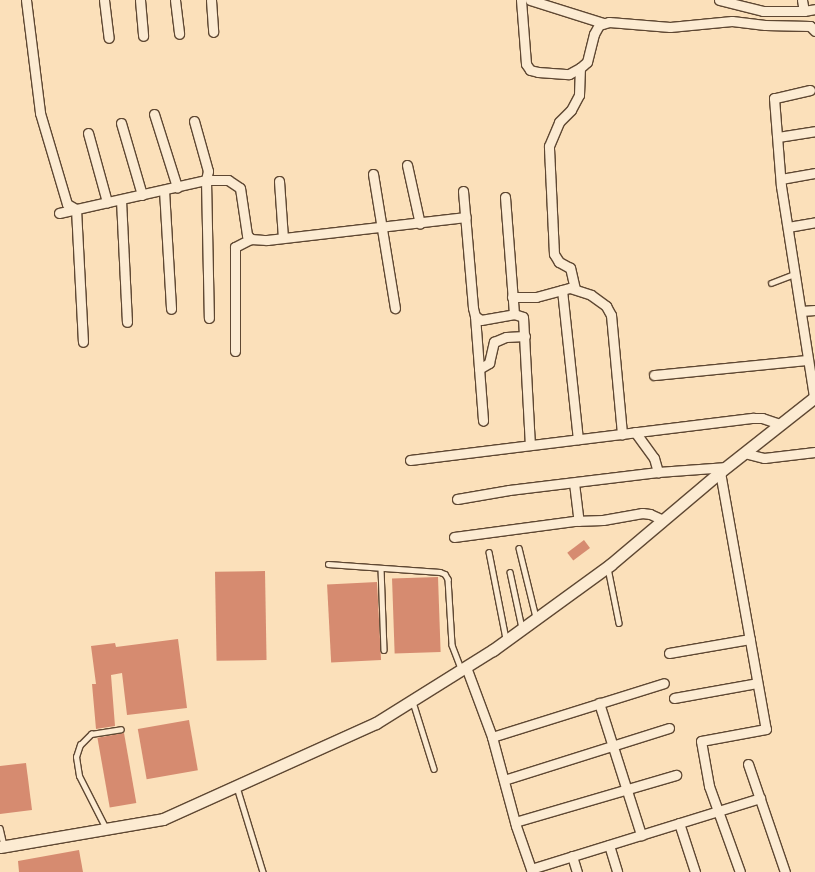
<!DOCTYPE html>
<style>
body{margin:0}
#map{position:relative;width:815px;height:872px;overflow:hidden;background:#fbe0ba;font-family:"Libre Bodoni",serif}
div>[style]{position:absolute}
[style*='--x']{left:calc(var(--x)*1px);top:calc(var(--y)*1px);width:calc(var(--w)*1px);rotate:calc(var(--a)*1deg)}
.building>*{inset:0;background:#d68b70;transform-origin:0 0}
.roads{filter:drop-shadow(1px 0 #5e4732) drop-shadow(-1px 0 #5e4732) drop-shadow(0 1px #5e4732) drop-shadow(0 -1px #5e4732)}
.lane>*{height:4.5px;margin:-2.25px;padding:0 2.25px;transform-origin:2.25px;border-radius:2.25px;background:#fcebd2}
.street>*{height:9px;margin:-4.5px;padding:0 4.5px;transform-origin:4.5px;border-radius:4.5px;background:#fcebd2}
.secondary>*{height:11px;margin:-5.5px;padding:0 5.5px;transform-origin:5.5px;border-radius:5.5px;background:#fcebd2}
span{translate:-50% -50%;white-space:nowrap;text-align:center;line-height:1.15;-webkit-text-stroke:4px #fcebd2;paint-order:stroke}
</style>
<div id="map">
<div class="building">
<div style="left:584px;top:540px;width:10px;height:21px;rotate:53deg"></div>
<div style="left:265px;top:571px;width:89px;height:50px;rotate:89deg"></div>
<div style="left:438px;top:577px;width:75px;height:46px;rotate:88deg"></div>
<div style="left:377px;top:582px;width:78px;height:50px;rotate:87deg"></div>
<div style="clip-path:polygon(178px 639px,187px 708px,127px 715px,122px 673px,111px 675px,115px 726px,96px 729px,92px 684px,96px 684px,91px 646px,115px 643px,116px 647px)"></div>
<div style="left:189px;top:720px;width:51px;height:52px;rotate:80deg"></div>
<div style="left:124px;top:733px;width:71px;height:27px;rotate:80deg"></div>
<div style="clip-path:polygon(26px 763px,32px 810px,0 814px,0 766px)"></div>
<div style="clip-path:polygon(79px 850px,83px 872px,19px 872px,18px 861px)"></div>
</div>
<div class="roads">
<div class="lane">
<div style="--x:771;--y:283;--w:26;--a:-21"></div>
<div style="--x:519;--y:548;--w:71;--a:76.2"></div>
<div style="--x:489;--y:552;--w:89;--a:78.9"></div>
<div style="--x:328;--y:564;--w:112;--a:4.1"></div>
<div style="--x:440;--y:572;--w:5;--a:22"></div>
<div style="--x:445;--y:574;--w:6;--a:59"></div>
<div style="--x:448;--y:579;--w:66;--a:86.5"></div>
<div style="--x:452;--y:645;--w:25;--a:69"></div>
<div style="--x:381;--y:568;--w:82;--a:87.9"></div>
<div style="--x:608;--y:568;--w:56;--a:78.7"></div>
<div style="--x:510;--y:572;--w:57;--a:77.9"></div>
<div style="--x:413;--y:702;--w:70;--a:72.6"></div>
<div style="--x:237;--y:787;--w:89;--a:73"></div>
<div style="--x:0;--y:828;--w:17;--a:77"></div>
<div style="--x:106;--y:829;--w:59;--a:-117"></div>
<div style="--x:79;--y:776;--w:19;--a:-99"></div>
<div style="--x:76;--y:757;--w:13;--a:-72"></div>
<div style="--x:80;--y:745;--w:16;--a:-45"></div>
<div style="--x:91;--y:734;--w:30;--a:-9"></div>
</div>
<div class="street">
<div style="--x:26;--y:0;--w:114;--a:82.9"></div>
<div style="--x:40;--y:113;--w:95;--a:73.5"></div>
<div style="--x:67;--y:204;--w:10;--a:29"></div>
<div style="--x:76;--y:209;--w:133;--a:87"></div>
<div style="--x:104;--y:0;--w:38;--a:83"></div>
<div style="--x:140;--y:0;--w:36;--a:85"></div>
<div style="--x:175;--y:0;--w:34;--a:83"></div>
<div style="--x:211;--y:0;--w:32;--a:86"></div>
<div style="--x:521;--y:0;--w:64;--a:85.5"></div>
<div style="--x:526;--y:64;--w:7;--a:56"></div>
<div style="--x:530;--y:70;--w:8;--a:14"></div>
<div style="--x:538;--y:72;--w:31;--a:4"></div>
<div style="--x:569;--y:74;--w:13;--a:-29"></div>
<div style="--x:580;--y:68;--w:9;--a:-41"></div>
<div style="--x:587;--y:62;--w:29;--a:-76"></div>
<div style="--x:594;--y:34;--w:10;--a:-61"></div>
<div style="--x:599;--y:25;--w:10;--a:-17"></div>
<div style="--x:609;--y:22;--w:61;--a:4.7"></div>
<div style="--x:670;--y:27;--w:62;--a:-5.5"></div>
<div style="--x:732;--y:21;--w:33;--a:7"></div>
<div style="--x:765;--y:25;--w:45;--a:1.3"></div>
<div style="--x:810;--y:26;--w:7;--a:45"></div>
<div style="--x:530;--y:0;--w:77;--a:17.5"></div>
<div style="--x:719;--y:0;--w:45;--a:14"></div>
<div style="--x:763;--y:11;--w:41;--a:0"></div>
<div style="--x:802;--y:0;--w:11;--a:80"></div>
<div style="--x:804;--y:11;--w:11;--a:-10"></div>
<div style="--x:810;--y:90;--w:37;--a:167"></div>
<div style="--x:774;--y:98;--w:88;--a:85.5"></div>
<div style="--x:781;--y:186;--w:214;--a:81.1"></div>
<div style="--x:154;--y:114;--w:77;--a:72.5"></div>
<div style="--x:194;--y:121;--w:52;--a:74.4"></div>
<div style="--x:208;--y:171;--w:9;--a:103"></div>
<div style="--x:206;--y:180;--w:138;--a:88.8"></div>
<div style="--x:121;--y:123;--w:75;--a:73.7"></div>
<div style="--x:88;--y:133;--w:72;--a:74.6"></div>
<div style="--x:778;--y:137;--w:37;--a:-9"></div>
<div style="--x:407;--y:165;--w:60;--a:77.6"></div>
<div style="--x:373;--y:174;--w:136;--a:80.7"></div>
<div style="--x:781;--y:179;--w:35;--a:-10"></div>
<div style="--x:279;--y:181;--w:57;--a:86"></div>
<div style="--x:164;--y:190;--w:119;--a:86.6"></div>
<div style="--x:463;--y:191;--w:117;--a:85.1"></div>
<div style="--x:473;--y:308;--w:8;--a:76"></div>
<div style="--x:475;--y:316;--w:7;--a:34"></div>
<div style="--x:481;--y:320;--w:34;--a:-10"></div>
<div style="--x:514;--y:314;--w:9;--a:18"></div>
<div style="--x:523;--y:317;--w:128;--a:86.9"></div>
<div style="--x:505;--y:197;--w:117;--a:85.6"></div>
<div style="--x:121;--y:200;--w:122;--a:87.2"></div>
<div style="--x:59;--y:213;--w:151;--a:-12.7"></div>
<div style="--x:206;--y:180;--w:22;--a:0"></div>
<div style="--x:228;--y:180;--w:14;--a:34"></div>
<div style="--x:240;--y:188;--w:48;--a:81.5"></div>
<div style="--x:247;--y:235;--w:6;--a:45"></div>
<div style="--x:788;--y:227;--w:27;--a:-10"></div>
<div style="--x:575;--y:289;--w:22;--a:-103"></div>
<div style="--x:570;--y:268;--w:13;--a:-151"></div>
<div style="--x:559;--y:262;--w:9;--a:-122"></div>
<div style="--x:554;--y:254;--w:108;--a:-92.7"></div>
<div style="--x:549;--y:146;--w:26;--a:-67"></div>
<div style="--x:559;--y:122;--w:17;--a:-45"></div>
<div style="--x:571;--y:110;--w:17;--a:-62"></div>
<div style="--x:579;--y:95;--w:27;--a:-88"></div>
<div style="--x:562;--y:290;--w:150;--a:83.9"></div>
<div style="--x:512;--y:297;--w:24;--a:0"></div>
<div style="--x:536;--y:297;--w:35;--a:-15"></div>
<div style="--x:570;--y:288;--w:22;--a:18"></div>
<div style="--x:591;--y:295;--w:19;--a:36"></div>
<div style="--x:606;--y:306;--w:10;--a:61"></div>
<div style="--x:611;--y:315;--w:120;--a:84.7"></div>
<div style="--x:801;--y:311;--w:14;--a:-4"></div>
<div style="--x:475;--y:316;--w:105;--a:85.6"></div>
<div style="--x:235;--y:351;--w:104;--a:-90"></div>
<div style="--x:235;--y:247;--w:18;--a:-27"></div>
<div style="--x:251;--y:239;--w:16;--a:4"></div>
<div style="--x:267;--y:240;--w:200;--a:-6.6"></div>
<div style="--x:479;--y:369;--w:12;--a:-31"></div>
<div style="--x:489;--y:363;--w:22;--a:-77"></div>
<div style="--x:494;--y:342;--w:13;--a:-23"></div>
<div style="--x:506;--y:337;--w:19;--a:-3"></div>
<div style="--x:654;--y:375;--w:154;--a:-5.6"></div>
<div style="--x:635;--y:432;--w:32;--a:54"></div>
<div style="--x:654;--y:458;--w:15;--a:74"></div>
<div style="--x:744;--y:453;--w:21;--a:14"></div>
<div style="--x:764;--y:458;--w:51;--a:-6.7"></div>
<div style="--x:410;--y:460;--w:346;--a:-7"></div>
<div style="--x:753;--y:418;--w:9;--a:0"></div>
<div style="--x:762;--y:418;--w:18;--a:19"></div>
<div style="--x:720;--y:472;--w:261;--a:79.9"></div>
<div style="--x:766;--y:729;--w:66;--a:169.5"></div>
<div style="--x:701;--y:741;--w:46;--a:79.9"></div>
<div style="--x:709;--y:786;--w:91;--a:70.2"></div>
<div style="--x:574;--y:483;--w:38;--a:83"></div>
<div style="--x:457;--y:499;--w:53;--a:-9.8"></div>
<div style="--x:509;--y:490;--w:150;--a:-6.9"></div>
<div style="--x:658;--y:472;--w:69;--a:-4.1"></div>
<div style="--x:454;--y:537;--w:121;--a:-7.6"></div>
<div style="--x:574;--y:521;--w:29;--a:-2"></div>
<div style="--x:603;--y:520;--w:40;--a:-10"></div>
<div style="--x:642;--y:513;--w:8;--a:7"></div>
<div style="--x:650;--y:514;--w:14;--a:25"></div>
<div style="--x:669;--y:653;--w:82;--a:-9.8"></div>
<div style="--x:466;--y:667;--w:75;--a:69.6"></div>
<div style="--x:492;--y:737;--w:92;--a:74.9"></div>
<div style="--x:516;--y:826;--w:49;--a:70.8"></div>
<div style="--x:674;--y:698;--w:84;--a:-10.2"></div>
<div style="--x:599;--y:703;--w:139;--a:72.3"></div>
<div style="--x:492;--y:737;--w:180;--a:-17.4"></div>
<div style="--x:748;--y:764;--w:114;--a:71.1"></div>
<div style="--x:504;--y:780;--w:173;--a:-17.5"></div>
<div style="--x:515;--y:822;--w:168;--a:-16.3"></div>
<div style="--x:679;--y:823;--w:52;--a:71.9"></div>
<div style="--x:609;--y:845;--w:28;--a:73"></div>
<div style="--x:572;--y:856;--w:17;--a:73"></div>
<div style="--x:531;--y:869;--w:240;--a:-17.2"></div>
</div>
<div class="secondary">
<div style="--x:0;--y:847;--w:165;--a:-9.7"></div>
<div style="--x:163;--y:819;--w:234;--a:-24.3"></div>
<div style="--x:376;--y:723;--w:138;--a:-32"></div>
<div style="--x:493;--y:650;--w:145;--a:-36"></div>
<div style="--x:610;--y:565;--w:144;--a:-40.2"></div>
<div style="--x:720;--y:472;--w:121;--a:-38.3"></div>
</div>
</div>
</div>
